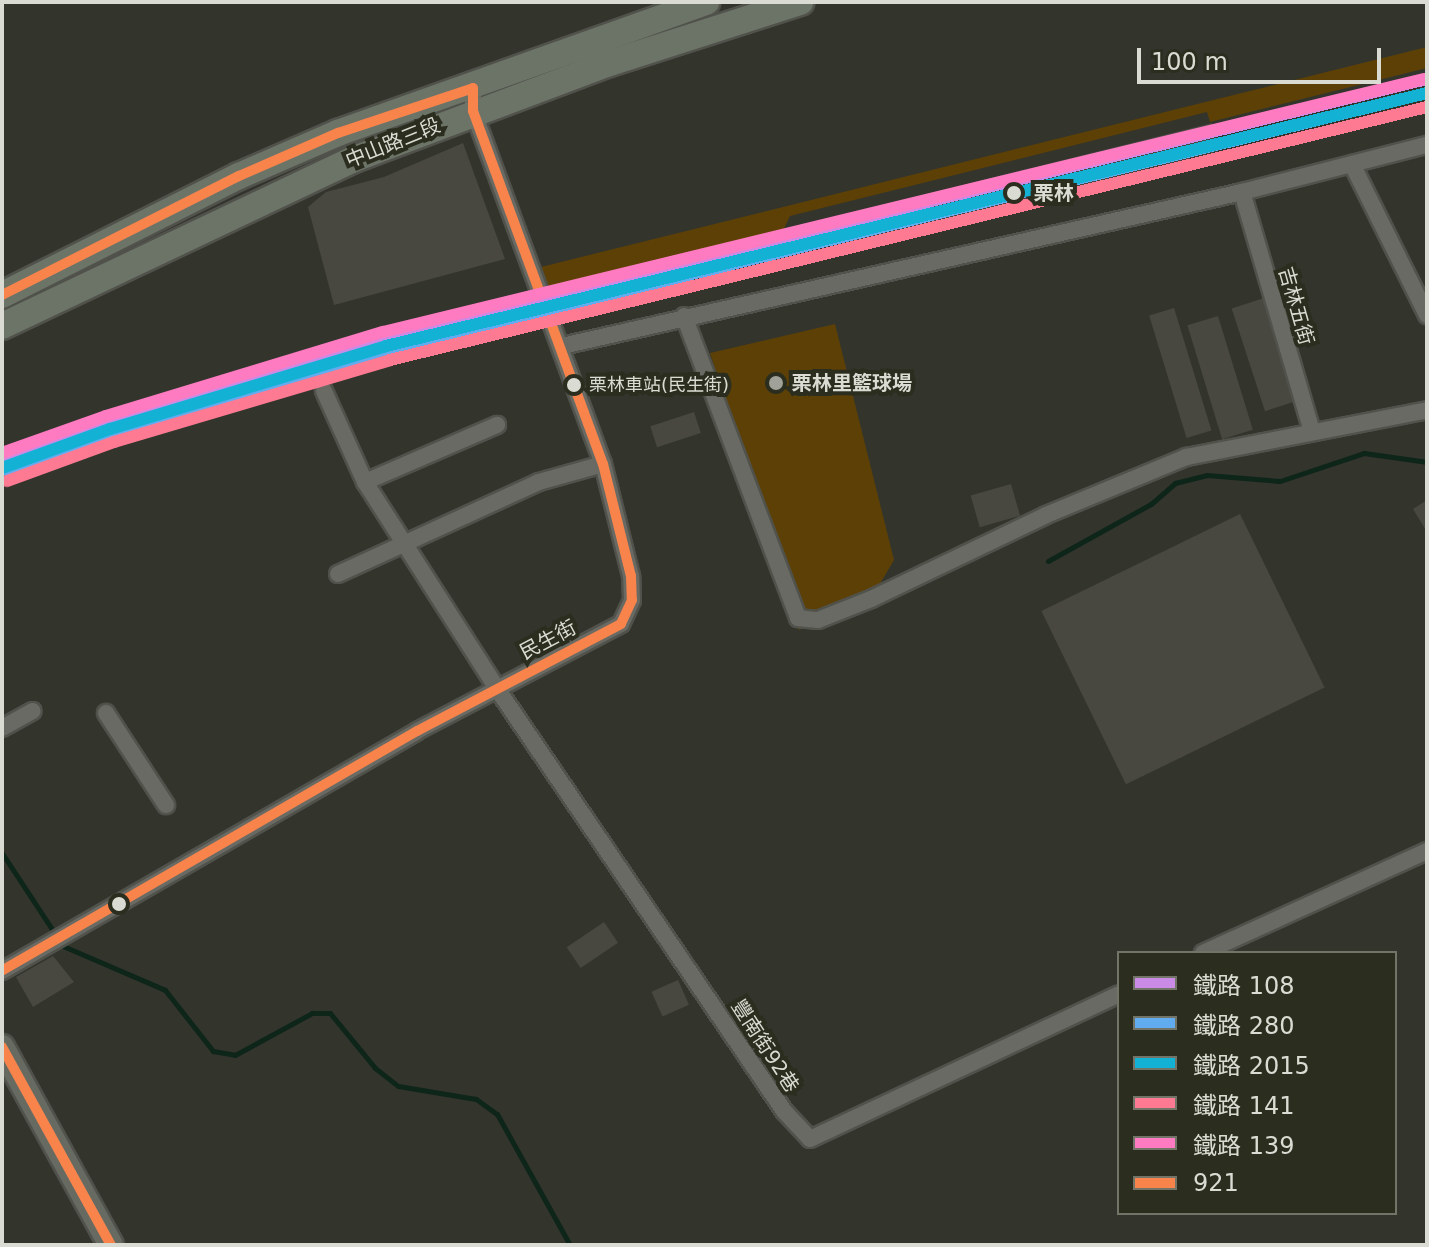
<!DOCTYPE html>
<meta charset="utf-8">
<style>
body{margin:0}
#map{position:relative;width:1429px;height:1247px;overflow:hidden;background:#33342c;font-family:"DejaVu Sans","Noto Sans TC",sans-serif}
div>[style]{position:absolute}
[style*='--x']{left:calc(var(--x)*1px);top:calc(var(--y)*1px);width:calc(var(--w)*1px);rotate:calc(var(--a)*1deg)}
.green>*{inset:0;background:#5d4006}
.stream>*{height:5px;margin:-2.5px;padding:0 2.5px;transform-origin:2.5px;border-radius:2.5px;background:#0e251a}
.building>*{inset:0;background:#484841;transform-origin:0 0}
.roads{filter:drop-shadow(2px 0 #50524b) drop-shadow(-2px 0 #50524b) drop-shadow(0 2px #50524b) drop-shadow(0 -2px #50524b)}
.street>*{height:16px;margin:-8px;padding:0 8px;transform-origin:8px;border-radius:8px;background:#696a63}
.secondary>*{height:24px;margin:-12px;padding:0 12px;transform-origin:12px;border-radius:12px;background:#666a61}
.primary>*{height:26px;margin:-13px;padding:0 13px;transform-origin:13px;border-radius:13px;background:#6c7367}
.bus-1>*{height:10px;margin:-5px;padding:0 5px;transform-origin:5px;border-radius:5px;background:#f8844c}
.rail-1>*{height:12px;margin:-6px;padding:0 6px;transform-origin:6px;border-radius:6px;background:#ca8be6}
.rail-2>*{height:12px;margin:-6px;padding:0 6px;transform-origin:6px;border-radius:6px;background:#60acee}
.rail-3>*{height:12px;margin:-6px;padding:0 6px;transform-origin:6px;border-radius:6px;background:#13b2d5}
.rail-4>*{height:12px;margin:-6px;padding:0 6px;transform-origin:6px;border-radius:6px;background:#fe7a93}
.rail-5>*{height:12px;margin:-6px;padding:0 6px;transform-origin:6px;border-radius:6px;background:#fe7ac1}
.dots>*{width:22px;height:22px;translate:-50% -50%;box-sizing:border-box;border:4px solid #2b2e1f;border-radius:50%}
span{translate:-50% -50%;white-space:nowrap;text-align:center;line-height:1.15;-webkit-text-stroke:8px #2b2e1f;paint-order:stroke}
.bus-label{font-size:18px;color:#dadcd3}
.left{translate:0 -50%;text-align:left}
.street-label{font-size:20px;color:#dadcd3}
.stop-label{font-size:20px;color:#dadcd3;font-weight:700}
.poi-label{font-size:20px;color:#dadcd3;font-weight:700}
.frame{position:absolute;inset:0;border:4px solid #dadcd3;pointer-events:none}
.legend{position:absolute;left:1117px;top:951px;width:280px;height:264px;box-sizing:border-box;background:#2b2e1f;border:2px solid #717467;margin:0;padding:10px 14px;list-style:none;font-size:24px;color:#dadcd3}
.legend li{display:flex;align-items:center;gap:16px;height:40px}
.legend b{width:40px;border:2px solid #717467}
.scale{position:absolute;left:1137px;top:48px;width:244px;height:36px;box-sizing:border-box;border:4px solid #dadcd3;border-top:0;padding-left:10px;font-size:24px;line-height:28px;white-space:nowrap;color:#dadcd3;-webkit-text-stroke:6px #2b2e1f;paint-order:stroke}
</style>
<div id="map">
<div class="green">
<div style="clip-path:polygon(1427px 47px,1427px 68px,1210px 122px,1207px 112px,790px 216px,782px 233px,544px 289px,537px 268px)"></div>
<div style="clip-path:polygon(835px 324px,894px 560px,871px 599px,799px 630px,710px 353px)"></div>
</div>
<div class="stream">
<div style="--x:1048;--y:561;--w:118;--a:-29"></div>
<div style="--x:1151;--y:504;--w:32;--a:-41"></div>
<div style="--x:1175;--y:483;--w:33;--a:-14"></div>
<div style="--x:1207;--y:475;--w:73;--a:4.7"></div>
<div style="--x:1280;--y:481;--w:89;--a:-18.4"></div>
<div style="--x:1364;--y:453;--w:64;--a:8.1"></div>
<div style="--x:2;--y:853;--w:111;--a:56.7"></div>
<div style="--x:63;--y:946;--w:111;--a:23.3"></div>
<div style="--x:165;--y:990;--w:78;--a:51.8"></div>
<div style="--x:213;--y:1051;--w:22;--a:10"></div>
<div style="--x:235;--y:1055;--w:88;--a:-28.6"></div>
<div style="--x:312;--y:1013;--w:18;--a:0"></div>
<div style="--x:330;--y:1013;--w:71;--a:50.7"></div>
<div style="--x:375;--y:1068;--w:29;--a:38"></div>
<div style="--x:398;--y:1086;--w:79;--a:9.5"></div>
<div style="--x:476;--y:1099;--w:26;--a:36"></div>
<div style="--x:497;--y:1114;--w:150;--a:60.9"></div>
</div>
<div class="building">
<div style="left:1212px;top:123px;width:29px;height:379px;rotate:76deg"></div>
<div style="clip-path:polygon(463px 143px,505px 259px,334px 305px,308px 207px,326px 192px,384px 177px)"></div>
<div style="left:1264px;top:298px;width:108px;height:34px;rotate:72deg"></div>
<div style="left:1174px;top:308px;width:128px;height:26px;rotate:73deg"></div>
<div style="left:1218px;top:316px;width:119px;height:32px;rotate:73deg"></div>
<div style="left:694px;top:412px;width:22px;height:46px;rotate:72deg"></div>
<div style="left:1011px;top:484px;width:33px;height:42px;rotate:74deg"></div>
<div style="clip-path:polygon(1427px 500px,1427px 532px,1413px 509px)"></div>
<div style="left:1240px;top:514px;width:193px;height:221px;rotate:64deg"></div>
<div style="left:604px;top:922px;width:25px;height:45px;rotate:56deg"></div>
<div style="clip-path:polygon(53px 956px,74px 982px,33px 1007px,16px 977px)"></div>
<div style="left:678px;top:980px;width:27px;height:29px;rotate:66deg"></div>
</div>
<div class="roads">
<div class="street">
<div style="--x:1352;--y:164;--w:169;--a:63.6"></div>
<div style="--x:1242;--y:192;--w:250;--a:73.7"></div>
<div style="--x:684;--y:316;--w:323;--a:69.3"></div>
<div style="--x:798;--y:618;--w:20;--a:6"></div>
<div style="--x:818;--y:620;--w:57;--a:-21.6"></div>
<div style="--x:871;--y:599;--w:194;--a:-25.6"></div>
<div style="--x:1046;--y:515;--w:152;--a:-22.5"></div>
<div style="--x:1186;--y:457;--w:246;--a:-11"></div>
<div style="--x:562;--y:346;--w:697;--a:-12.76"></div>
<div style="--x:1242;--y:192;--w:191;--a:-14.3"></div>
<div style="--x:324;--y:391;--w:100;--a:65.7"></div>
<div style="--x:365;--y:482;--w:247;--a:57.4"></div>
<div style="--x:498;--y:690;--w:509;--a:55.81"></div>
<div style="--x:784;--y:1111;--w:38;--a:47"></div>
<div style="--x:810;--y:1139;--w:341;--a:-25.1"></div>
<div style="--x:365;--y:482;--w:144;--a:-23.4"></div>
<div style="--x:338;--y:574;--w:221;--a:-24.6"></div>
<div style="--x:539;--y:482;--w:66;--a:-15.7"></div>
<div style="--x:106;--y:713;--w:110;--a:56.9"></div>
<div style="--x:2;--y:728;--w:35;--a:-29"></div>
<div style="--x:1203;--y:953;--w:246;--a:-24.5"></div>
<div style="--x:2;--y:971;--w:479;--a:-30"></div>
<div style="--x:417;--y:731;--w:230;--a:-27.7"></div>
<div style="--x:621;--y:624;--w:26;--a:-65"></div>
<div style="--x:632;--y:600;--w:24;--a:-92"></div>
<div style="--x:631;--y:576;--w:115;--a:-104"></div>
<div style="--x:603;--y:464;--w:376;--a:-110.2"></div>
<div style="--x:473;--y:111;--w:23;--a:-90"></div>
</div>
<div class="secondary">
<div style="--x:2;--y:1047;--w:226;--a:61.2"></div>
</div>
<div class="primary">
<div style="--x:2;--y:295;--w:265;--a:-26.7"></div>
<div style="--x:239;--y:176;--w:108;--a:-23.5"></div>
<div style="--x:338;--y:133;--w:391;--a:-19.6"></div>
<div style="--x:2;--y:326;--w:390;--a:-25.4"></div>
<div style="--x:354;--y:159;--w:273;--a:-20.6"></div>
<div style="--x:610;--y:63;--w:200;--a:-17.8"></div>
</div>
</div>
<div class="bus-1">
<div style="--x:2;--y:295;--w:265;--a:-26.7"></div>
<div style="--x:239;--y:176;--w:108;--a:-23.5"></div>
<div style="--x:338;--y:133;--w:142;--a:-18.4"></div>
<div style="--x:473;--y:88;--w:23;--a:90"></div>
<div style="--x:473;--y:111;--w:376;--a:69.8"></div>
<div style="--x:603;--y:464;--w:115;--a:76"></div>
<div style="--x:631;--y:576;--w:24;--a:88"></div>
<div style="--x:632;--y:600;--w:26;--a:115"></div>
<div style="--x:621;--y:624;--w:230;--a:152.3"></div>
<div style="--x:417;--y:731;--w:479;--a:150"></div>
<div style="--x:2;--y:1047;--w:226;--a:61.2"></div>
</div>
<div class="rail-1">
<div style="--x:2;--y:457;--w:400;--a:-17.6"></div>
<div style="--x:383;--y:336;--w:1075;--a:-13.83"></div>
</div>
<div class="rail-2">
<div style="--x:6;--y:470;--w:400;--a:-17.6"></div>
<div style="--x:387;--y:349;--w:1071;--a:-13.83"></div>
</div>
<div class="rail-3">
<div style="--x:2;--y:468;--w:115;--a:-19.9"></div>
<div style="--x:110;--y:429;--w:288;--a:-16.7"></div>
<div style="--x:386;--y:346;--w:1071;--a:-13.66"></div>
</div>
<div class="rail-4">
<div style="--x:7;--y:481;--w:114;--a:-20"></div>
<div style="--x:114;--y:442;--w:288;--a:-16.5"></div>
<div style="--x:390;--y:360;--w:1067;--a:-13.71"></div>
</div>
<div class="rail-5">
<div style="--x:2;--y:453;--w:110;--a:-19.6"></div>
<div style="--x:106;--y:416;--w:289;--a:-16.9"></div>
<div style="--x:383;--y:332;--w:1071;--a:-13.66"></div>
</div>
<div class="dots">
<div style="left:1014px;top:193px;background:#dadcd3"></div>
<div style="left:776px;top:383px;background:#a0a199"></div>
<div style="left:574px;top:385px;background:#dadcd3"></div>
<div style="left:119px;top:904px;background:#dadcd3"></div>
</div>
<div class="bus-label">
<span class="left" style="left:589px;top:385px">栗林車站(民生街)</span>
</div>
<div class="street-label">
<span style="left:393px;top:143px;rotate:-22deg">中山路三段</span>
<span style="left:1296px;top:306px;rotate:74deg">吉林五街</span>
<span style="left:548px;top:640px;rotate:-28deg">民生街</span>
<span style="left:765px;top:1046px;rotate:57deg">豐南街92巷</span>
</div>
<div class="stop-label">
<span class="left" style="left:1034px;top:193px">栗林</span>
</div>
<div class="poi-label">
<span class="left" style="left:792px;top:383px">栗林里籃球場</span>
</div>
<div class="frame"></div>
<ul class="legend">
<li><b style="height:10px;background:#ca8be6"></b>鐵路 108</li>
<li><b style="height:10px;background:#60acee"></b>鐵路 280</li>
<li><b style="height:10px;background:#13b2d5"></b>鐵路 2015</li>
<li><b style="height:10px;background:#fe7a93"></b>鐵路 141</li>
<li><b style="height:10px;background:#fe7ac1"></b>鐵路 139</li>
<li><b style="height:10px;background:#f8844c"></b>921</li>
</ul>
<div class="scale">100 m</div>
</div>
